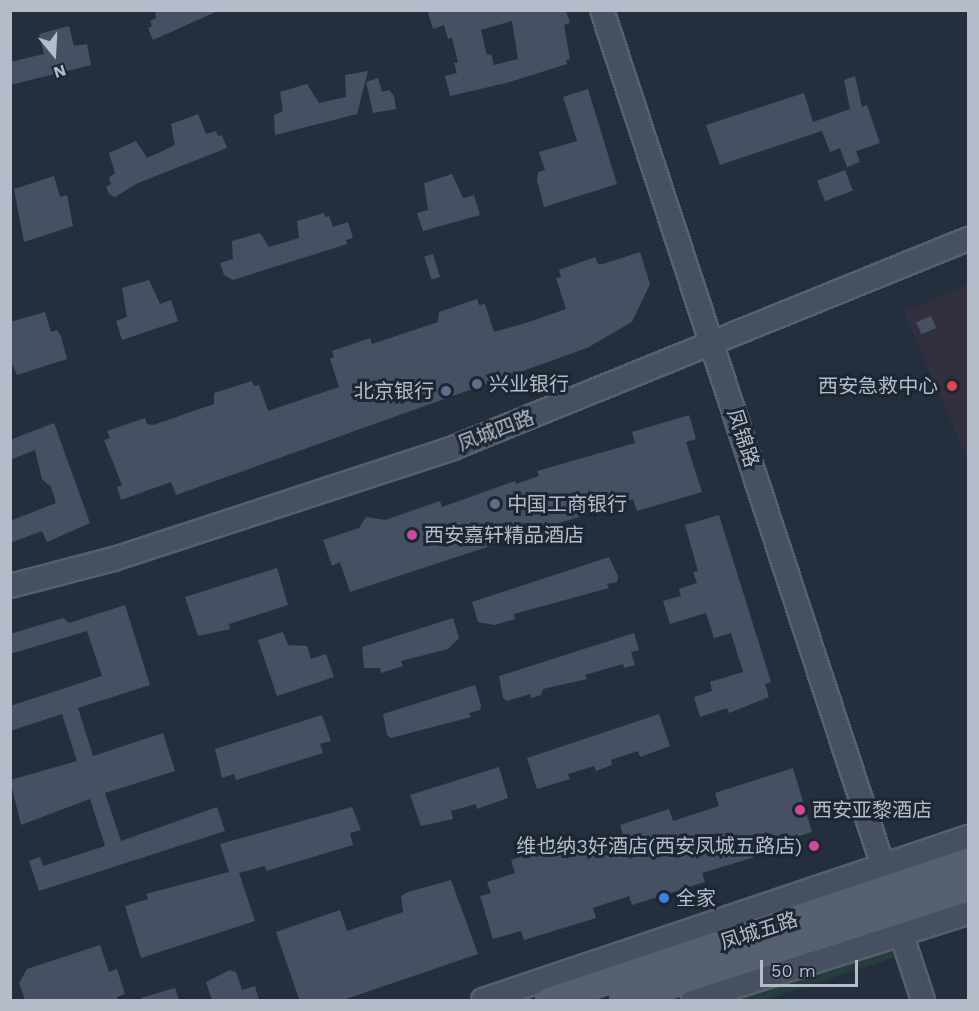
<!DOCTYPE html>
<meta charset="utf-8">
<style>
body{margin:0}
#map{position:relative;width:979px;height:1011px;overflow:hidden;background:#242f3e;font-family:"Work Sans","Noto Sans SC",sans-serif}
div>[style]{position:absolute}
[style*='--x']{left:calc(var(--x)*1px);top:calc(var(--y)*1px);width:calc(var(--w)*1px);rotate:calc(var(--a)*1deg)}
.medical>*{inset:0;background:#32303f}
.green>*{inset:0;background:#263c3f}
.building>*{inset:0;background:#455162;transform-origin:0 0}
.roads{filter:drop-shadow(2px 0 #565f6c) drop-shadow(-2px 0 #565f6c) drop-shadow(0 2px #565f6c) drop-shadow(0 -2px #565f6c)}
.secondary>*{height:22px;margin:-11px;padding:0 11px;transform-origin:11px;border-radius:11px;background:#465061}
.primary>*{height:24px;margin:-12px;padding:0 12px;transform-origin:12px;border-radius:12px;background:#56606e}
.dots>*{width:16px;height:16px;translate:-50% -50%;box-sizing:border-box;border:3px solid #1d2633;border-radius:50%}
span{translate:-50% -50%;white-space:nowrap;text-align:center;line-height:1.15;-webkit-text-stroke:6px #1d2633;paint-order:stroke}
.poi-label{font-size:20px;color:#b4bcc9}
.left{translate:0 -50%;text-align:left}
.right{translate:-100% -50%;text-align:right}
.street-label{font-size:20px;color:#b4bcc9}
.frame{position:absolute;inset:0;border:12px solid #b4bcc9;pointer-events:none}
.north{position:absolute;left:24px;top:24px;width:60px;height:60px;-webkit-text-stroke:4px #1d2633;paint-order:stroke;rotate:162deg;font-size:16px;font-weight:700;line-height:24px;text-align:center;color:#b4bcc9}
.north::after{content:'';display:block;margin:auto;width:21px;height:27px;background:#b4bcc9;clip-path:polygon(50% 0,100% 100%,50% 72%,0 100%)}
.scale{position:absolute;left:760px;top:960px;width:98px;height:27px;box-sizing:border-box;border:3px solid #b4bcc9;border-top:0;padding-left:8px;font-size:18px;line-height:21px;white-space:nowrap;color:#b4bcc9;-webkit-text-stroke:4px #1d2633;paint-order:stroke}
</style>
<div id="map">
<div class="medical">
<div style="clip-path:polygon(968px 284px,968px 460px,904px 312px)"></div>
</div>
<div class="green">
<div style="clip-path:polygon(867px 937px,889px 947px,896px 957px,765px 1000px,671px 1000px)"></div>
</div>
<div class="building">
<div style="clip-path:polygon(155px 10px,220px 10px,153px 40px,148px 28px,152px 26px,150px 21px,156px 18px)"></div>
<div style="clip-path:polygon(evenodd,427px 10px,566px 10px,570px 23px,564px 25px,570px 59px,566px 60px,567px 64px,506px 83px,450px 96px,445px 76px,457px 73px,454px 63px,458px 62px,452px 38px,448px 39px,444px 25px,433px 29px,427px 10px,512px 21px,518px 59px,494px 65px,491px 54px,487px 55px,481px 30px,512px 21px)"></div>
<div style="clip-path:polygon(69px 26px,74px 46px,87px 44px,91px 65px,10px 85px,10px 62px,44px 54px,39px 34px)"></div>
<div style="clip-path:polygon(368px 71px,357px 114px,275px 135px,274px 115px,283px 111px,280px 92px,307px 84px,319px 103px,346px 97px,345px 75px)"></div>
<div style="clip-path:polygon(855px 76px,862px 107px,867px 105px,880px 143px,856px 151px,860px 162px,847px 167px,840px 148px,830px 152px,822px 131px,720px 165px,706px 125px,804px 93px,813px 122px,850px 109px,844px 80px)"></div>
<div style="clip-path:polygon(378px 78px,382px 92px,389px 90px,394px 96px,396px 109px,373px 113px,366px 82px)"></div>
<div style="clip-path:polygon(588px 89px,617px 184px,544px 207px,537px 180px,538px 172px,545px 170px,539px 152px,577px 141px,563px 97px)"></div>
<div style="clip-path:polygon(198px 114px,206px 134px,216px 131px,218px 136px,222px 135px,227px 148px,138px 183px,115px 197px,109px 194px,106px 187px,111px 184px,109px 178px,115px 173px,109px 153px,136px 141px,147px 158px,156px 154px,175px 145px,171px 124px)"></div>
<div style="left:845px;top:170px;width:22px;height:30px;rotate:69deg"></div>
<div style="clip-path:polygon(452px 174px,463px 198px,474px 195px,480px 215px,423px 231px,417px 213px,428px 210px,424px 183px)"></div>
<div style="clip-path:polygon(54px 176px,60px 197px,67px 195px,73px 226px,24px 242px,14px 189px)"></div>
<div style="clip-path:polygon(324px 213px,325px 217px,329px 216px,333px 227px,348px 222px,353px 238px,346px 240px,347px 244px,233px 280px,224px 275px,220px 263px,233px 259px,232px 241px,260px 233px,269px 247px,299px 238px,297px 221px)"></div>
<div style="clip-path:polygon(640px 252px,650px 284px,632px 322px,587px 348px,176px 495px,171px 482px,121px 500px,117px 487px,122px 485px,104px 440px,110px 438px,107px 431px,145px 418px,147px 424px,153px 425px,185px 414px,214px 404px,214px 393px,252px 381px,254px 386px,259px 385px,268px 411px,339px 387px,330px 359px,334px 357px,332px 351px,370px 338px,372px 344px,438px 322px,439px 312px,477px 299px,479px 305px,485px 304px,494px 332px,529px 322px,566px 309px,556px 278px,561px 277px,559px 270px,595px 257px,598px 264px,603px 264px)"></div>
<div style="left:433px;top:254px;width:24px;height:9px;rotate:73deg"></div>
<div style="clip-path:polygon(149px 280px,160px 304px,171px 300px,178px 321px,122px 340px,116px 321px,127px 317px,122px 288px)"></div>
<div style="clip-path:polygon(45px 312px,51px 332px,57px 330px,61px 336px,67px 359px,17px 375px,10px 359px,10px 322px)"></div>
<div style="left:931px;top:316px;width:13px;height:16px;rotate:67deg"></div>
<div style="clip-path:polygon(689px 415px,696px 439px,686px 442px,702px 492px,637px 511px,633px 499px,350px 592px,340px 562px,332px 566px,323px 540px,359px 528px,366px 517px,385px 520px,440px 501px,442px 507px,515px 481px,516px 484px,539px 476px,537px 471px,635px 443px,632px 432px)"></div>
<div style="clip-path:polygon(54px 423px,90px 523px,47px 542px,42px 531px,10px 543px,10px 521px,56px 503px,51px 487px,42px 479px,35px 450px,10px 460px,10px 440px)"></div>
<div style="clip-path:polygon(719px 515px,771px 682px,765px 684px,769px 697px,729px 713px,727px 708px,700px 717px,694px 697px,712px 691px,710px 682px,743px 672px,731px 633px,714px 638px,706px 613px,670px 624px,663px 601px,681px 596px,679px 589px,697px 583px,693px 572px,698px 571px,685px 525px)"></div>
<div style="clip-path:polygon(609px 557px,618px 576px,617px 582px,607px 584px,609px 588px,514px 614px,515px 619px,494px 625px,478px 622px,472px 602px)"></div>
<div style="clip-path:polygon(277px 568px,288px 605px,229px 624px,230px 629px,198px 636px,185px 597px)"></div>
<div style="clip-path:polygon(125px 605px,150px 685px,78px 708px,93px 756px,163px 733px,175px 771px,105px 793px,121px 841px,217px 807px,225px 831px,39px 891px,29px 861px,40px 857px,43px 866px,105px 846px,90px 799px,21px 825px,10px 780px,77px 761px,62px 714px,10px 731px,10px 706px,102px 676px,87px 631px,10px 654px,10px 634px,63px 618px,69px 623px)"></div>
<div style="clip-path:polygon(453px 618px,459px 638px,448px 649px,401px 661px,403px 666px,381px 673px,380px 668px,364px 668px,362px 647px)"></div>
<div style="clip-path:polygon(283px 632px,288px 645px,307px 646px,311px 659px,326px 654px,334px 677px,277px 696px,258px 640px)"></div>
<div style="clip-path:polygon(634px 633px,639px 650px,631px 652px,635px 665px,624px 668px,623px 664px,585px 675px,587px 679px,543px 689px,541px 695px,531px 698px,530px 694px,507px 701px,503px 698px,499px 676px)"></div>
<div style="clip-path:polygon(475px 685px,481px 705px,480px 710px,469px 713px,471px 717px,391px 738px,387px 735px,383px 714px)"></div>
<div style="clip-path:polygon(659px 714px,670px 746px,640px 757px,638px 751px,611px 760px,612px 765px,596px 771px,594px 766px,568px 774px,570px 779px,537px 789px,527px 758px)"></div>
<div style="clip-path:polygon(322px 715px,331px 741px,320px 744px,323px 753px,236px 780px,234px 774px,222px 778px,215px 749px)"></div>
<div style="clip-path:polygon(499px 767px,508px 798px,477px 809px,476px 804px,451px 811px,453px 819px,421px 826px,410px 795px)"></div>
<div style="clip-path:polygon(793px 768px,812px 832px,756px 850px,758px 856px,702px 873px,705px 882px,632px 905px,629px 896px,593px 908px,596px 918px,524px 940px,521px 931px,493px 939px,480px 896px,491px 893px,487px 882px,515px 873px,511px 860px,560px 845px,564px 857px,624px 838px,620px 825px,669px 809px,673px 821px,719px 806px,715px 793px)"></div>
<div style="clip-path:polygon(352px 807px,361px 830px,350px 833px,353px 845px,266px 871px,265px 866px,239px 873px,255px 921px,141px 958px,125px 906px,148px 899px,146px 894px,229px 872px,220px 844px)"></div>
<div style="clip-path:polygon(451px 880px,478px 954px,343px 1000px,299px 999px,276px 932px,340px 910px,347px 931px,403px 912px,401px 896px,408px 892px)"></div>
<div style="clip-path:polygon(100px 945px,109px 972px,117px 969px,125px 994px,117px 997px,118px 1000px,25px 1000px,19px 983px,27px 969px)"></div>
<div style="clip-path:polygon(230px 970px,236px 972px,242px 990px,255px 986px,259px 1000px,212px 1000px,206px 982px)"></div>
<div style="clip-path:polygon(175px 988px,179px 1000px,142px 1000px,141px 998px)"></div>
</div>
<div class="roads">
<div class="secondary">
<div style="--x:602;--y:10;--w:901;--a:71.83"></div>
<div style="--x:10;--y:586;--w:107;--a:-14.6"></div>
<div style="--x:114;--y:559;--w:357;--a:-18.1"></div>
<div style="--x:453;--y:448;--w:556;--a:-22.09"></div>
<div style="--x:901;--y:933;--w:71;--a:71.8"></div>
<div style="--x:483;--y:1000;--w:512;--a:-18.58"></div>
<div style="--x:693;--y:1000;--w:288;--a:-17.6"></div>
</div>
<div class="primary">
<div style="--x:549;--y:1000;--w:441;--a:-18.4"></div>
<div style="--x:623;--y:1000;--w:362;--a:-17.8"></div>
</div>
</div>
<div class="dots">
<div style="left:477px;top:384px;background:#5c6f8a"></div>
<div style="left:952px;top:386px;background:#e0444e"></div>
<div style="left:446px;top:391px;background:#5c6f8a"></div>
<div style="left:495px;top:504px;background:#5c6f8a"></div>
<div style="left:412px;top:535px;background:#d1479c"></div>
<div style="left:800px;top:810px;background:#d1479c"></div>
<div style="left:814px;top:846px;background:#d1479c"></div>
<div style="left:664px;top:898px;background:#3f7fe0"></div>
</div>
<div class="poi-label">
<span class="left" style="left:489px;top:384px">兴业银行</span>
<span class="right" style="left:938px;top:386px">西安急救中心</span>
<span class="right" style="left:434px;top:391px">北京银行</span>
<span class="left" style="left:507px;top:504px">中国工商银行</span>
<span class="left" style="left:424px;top:535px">西安嘉轩精品酒店</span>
<span class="left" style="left:812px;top:810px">西安亚黎酒店</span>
<span class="right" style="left:802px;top:846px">维也纳3好酒店(西安凤城五路店)</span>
<span class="left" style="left:676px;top:898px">全家</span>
</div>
<div class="street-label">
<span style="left:496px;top:431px;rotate:-21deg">凤城四路</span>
<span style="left:743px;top:438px;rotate:72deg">凤锦路</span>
<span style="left:759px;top:931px;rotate:-18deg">凤城五路</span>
</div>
<div class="frame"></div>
<div class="north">N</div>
<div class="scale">50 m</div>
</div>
